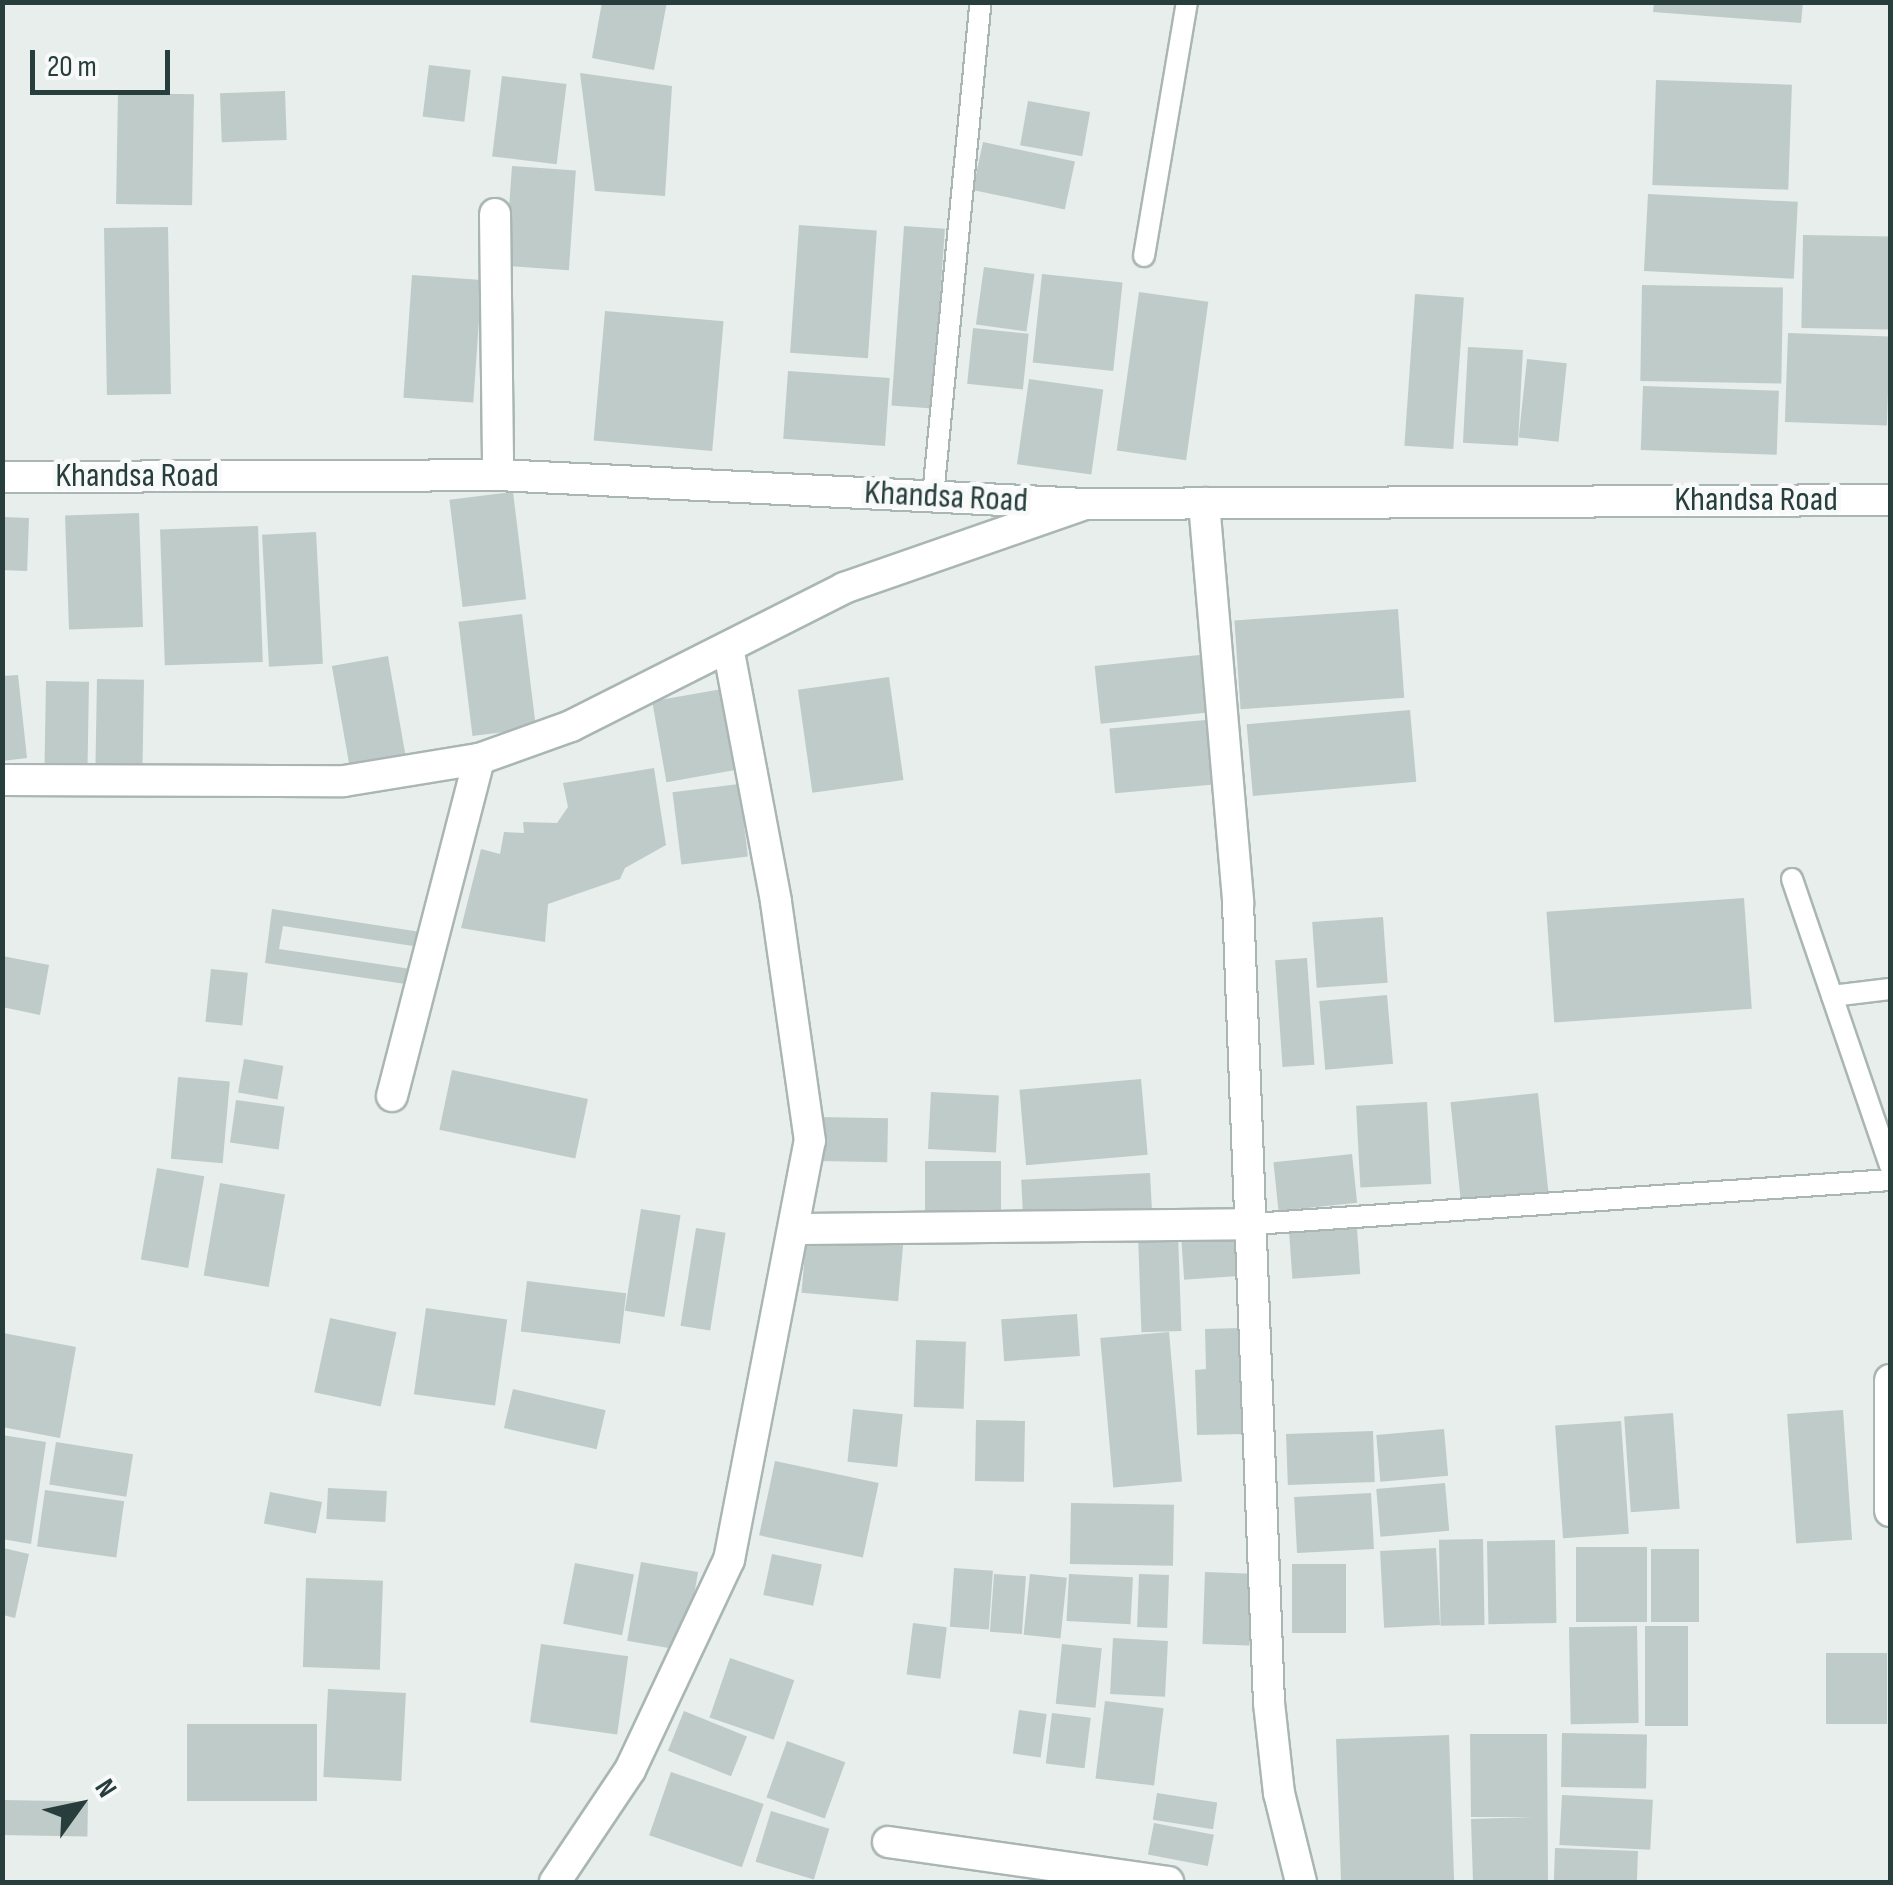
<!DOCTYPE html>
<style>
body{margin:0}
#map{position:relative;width:1893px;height:1885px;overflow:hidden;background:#e7eeec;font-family:"Sofia Sans Condensed",sans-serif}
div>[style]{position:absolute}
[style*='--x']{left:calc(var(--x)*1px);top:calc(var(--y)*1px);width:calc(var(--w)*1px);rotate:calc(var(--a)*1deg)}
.building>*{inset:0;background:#bfcbc8;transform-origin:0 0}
.roads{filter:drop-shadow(2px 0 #aab6b4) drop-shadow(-2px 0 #aab6b4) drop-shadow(0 2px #aab6b4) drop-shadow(0 -2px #aab6b4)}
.service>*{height:20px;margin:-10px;padding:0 10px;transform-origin:10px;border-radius:10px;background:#fff}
.minor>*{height:30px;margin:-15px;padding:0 15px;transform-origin:15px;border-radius:15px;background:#fff}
.tertiary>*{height:30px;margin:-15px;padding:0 15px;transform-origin:15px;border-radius:15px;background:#fff}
span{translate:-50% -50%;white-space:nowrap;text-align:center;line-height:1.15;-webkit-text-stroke:10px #f7faf9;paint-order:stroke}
.street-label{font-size:35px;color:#273e3c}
.frame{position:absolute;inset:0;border:5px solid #273e3c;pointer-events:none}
.north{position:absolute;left:30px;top:1755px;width:100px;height:100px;-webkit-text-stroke:8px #f7faf9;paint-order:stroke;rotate:57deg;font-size:28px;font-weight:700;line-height:40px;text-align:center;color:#273e3c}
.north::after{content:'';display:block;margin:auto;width:35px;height:45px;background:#273e3c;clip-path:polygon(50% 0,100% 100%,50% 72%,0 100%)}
.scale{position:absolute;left:30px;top:50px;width:140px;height:45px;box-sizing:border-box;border:5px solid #273e3c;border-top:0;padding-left:12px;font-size:30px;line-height:35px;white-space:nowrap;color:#273e3c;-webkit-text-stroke:8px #f7faf9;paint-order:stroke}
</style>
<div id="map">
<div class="building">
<div style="clip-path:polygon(602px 2px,667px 2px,654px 70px,592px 58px)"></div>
<div style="clip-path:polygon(1654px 2px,1803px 2px,1801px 23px,1653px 12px)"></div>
<div style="left:429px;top:65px;width:42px;height:52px;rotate:7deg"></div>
<div style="clip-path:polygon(580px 73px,672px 86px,665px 196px,595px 191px)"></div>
<div style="left:502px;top:76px;width:65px;height:81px;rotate:7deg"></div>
<div style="left:1656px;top:80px;width:136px;height:105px;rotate:2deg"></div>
<div style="left:285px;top:91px;width:49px;height:65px;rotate:88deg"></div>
<div style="left:118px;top:93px;width:76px;height:111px;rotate:1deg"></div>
<div style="left:1028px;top:101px;width:63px;height:45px;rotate:10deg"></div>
<div style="left:983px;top:142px;width:94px;height:49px;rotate:12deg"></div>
<div style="left:512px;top:166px;width:64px;height:100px;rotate:4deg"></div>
<div style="left:1648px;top:194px;width:150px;height:77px;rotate:3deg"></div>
<div style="left:799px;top:225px;width:78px;height:128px;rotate:4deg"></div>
<div style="left:904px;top:226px;width:41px;height:180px;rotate:4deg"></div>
<div style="left:168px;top:227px;width:167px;height:64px;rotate:89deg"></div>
<div style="left:1803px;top:235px;width:87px;height:93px;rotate:1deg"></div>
<div style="left:984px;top:267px;width:51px;height:58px;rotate:8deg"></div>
<div style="left:1042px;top:274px;width:81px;height:89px;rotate:6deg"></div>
<div style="left:412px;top:275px;width:70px;height:123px;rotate:4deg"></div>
<div style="left:1642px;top:285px;width:141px;height:96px;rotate:1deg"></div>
<div style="left:1139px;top:292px;width:70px;height:160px;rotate:8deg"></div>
<div style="left:1415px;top:294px;width:49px;height:152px;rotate:4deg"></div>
<div style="left:605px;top:311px;width:119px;height:130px;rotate:5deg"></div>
<div style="left:973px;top:328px;width:56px;height:56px;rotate:6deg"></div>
<div style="left:1788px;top:333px;width:102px;height:89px;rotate:2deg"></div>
<div style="left:1468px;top:347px;width:55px;height:96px;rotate:3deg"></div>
<div style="left:1527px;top:359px;width:40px;height:79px;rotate:6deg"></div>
<div style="left:788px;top:371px;width:102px;height:68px;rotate:4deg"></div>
<div style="left:1029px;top:379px;width:75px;height:86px;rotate:8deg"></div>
<div style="left:1643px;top:386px;width:136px;height:64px;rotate:2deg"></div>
<div style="left:513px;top:492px;width:108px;height:64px;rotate:83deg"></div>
<div style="left:139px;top:513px;width:114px;height:74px;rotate:88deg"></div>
<div style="left:2px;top:517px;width:27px;height:53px;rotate:2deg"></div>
<div style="left:258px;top:526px;width:136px;height:98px;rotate:88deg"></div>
<div style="left:316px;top:532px;width:132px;height:54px;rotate:87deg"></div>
<div style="left:1398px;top:609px;width:89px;height:164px;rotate:86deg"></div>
<div style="left:522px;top:614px;width:115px;height:64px;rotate:83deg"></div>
<div style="left:1209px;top:654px;width:58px;height:115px;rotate:84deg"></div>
<div style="left:388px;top:656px;width:111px;height:57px;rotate:80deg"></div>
<div style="clip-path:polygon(18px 675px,27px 758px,2px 761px,2px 676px)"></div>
<div style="left:889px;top:677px;width:104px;height:92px;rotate:82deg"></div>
<div style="left:97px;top:679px;width:47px;height:98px;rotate:1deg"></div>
<div style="left:46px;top:681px;width:43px;height:87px;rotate:1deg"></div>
<div style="left:728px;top:688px;width:82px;height:77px;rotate:80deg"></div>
<div style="left:1410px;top:710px;width:72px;height:164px;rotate:85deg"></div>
<div style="left:1217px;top:719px;width:65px;height:108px;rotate:85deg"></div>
<div style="clip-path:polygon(654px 768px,666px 845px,625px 868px,620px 879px,548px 904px,545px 942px,461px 928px,481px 849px,500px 854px,504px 832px,524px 833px,523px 822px,557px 823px,568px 807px,563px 783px)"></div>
<div style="left:739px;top:784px;width:73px;height:67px;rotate:83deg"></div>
<div style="left:1744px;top:898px;width:111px;height:198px;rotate:86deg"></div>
<div style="clip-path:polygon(evenodd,272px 909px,427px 933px,419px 986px,265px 963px,272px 909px,283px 926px,413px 946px,411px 969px,279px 949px,283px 926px)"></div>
<div style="left:1383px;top:917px;width:66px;height:71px;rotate:86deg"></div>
<div style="clip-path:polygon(2px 956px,49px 965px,40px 1015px,2px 1007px)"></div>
<div style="left:1307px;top:958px;width:107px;height:32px;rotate:86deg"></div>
<div style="left:211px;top:969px;width:37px;height:53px;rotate:6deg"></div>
<div style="left:1387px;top:995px;width:69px;height:68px;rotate:85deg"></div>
<div style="left:244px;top:1059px;width:40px;height:34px;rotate:10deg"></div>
<div style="left:452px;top:1070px;width:139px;height:61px;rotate:12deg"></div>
<div style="left:178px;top:1077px;width:52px;height:82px;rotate:5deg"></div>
<div style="left:1141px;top:1079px;width:76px;height:122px;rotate:85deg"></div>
<div style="left:931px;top:1092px;width:68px;height:57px;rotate:3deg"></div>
<div style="left:1538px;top:1093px;width:102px;height:88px;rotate:84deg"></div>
<div style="left:236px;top:1100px;width:49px;height:43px;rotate:8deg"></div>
<div style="left:1427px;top:1102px;width:82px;height:71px;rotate:87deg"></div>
<div style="left:819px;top:1117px;width:69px;height:44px;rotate:1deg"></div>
<div style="left:1352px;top:1154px;width:49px;height:79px;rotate:84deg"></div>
<div style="left:925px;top:1161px;width:76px;height:55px"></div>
<div style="left:157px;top:1168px;width:48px;height:93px;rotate:10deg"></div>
<div style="left:1150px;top:1173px;width:41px;height:129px;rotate:87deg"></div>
<div style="left:220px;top:1183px;width:66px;height:94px;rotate:10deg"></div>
<div style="left:641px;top:1209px;width:40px;height:103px;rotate:9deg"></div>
<div style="left:696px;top:1228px;width:30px;height:99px;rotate:9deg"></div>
<div style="left:1357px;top:1228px;width:46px;height:68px;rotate:86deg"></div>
<div style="left:807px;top:1230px;width:97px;height:63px;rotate:5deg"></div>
<div style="left:1249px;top:1232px;width:43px;height:68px;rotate:86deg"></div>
<div style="left:1178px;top:1233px;width:98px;height:40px;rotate:88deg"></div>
<div style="left:527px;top:1281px;width:100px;height:51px;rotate:7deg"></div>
<div style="left:426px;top:1308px;width:82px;height:87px;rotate:8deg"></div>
<div style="left:1077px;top:1314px;width:42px;height:76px;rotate:86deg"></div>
<div style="left:330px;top:1318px;width:68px;height:76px;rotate:12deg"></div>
<div style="clip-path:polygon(1241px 1328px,1245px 1434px,1197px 1435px,1195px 1370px,1206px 1369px,1205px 1329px)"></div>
<div style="left:1169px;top:1332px;width:150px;height:69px;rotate:85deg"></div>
<div style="clip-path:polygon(3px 1333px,76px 1347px,60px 1438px,2px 1427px)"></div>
<div style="left:916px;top:1340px;width:50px;height:67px;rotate:2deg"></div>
<div style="left:513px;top:1389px;width:95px;height:40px;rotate:13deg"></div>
<div style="left:853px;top:1409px;width:50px;height:53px;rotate:6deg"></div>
<div style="left:1843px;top:1410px;width:130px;height:56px;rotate:86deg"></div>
<div style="left:1673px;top:1413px;width:96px;height:49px;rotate:86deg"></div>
<div style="left:976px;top:1420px;width:49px;height:61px;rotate:1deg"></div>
<div style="left:1621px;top:1421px;width:113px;height:66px;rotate:86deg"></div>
<div style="left:1444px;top:1429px;width:47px;height:68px;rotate:85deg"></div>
<div style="left:1373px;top:1431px;width:51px;height:87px;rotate:88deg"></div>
<div style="clip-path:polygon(2px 1435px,46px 1442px,31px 1544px,2px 1539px)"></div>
<div style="left:56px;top:1442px;width:78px;height:43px;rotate:9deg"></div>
<div style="left:775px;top:1461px;width:106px;height:76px;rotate:12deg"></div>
<div style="left:1445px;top:1483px;width:48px;height:69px;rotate:85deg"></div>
<div style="left:328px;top:1488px;width:59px;height:31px;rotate:3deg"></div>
<div style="left:45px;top:1490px;width:80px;height:57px;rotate:8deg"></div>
<div style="left:270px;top:1492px;width:53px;height:32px;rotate:11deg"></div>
<div style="left:1371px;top:1493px;width:56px;height:77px;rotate:87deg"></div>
<div style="left:1071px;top:1503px;width:103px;height:61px;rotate:1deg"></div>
<div style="left:1483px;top:1539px;width:86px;height:44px;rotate:89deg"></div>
<div style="left:1555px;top:1540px;width:83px;height:68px;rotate:89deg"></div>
<div style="left:1647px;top:1547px;width:75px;height:71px;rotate:90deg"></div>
<div style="clip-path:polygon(3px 1548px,29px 1554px,15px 1618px,3px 1615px)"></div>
<div style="left:1436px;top:1548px;width:77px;height:56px;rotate:87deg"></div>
<div style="left:1651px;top:1549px;width:48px;height:73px"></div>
<div style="left:772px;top:1554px;width:51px;height:42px;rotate:12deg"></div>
<div style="left:641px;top:1562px;width:58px;height:80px;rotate:10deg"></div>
<div style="left:575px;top:1563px;width:60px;height:62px;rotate:11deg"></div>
<div style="left:1292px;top:1564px;width:54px;height:69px"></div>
<div style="left:954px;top:1568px;width:39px;height:59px;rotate:4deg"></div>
<div style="left:1205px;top:1572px;width:47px;height:72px;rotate:2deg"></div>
<div style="left:994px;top:1574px;width:32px;height:58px;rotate:4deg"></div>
<div style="left:1030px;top:1574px;width:37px;height:61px;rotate:6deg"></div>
<div style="left:1069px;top:1574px;width:64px;height:47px;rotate:3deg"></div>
<div style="left:1139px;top:1574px;width:30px;height:53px;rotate:2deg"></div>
<div style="left:306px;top:1578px;width:77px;height:89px;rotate:2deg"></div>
<div style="left:913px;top:1623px;width:34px;height:52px;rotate:7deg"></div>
<div style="left:1637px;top:1626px;width:97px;height:68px;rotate:89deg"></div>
<div style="left:1645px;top:1626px;width:43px;height:100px"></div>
<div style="left:1113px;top:1638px;width:55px;height:56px;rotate:3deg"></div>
<div style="left:541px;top:1644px;width:88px;height:79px;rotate:8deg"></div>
<div style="left:1062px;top:1644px;width:40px;height:60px;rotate:6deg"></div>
<div style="left:1826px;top:1653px;width:61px;height:71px"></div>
<div style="left:730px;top:1658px;width:68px;height:63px;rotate:19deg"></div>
<div style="left:328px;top:1689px;width:78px;height:88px;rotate:3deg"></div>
<div style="left:1105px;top:1701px;width:59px;height:78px;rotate:7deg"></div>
<div style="left:1019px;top:1710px;width:28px;height:44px;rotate:8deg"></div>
<div style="left:684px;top:1711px;width:68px;height:43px;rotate:22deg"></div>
<div style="left:1052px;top:1713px;width:39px;height:51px;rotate:7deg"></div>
<div style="left:187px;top:1724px;width:130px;height:77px"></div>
<div style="left:1562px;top:1733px;width:85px;height:54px;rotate:1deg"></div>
<div style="clip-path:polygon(1470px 1734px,1547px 1734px,1548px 1882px,1473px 1882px,1471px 1819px,1535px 1817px,1471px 1817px)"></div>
<div style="left:1449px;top:1735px;width:147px;height:113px;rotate:88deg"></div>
<div style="left:787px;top:1741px;width:62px;height:60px;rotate:20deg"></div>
<div style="left:671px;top:1772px;width:98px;height:67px;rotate:19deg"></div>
<div style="left:1157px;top:1793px;width:61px;height:27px;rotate:9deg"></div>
<div style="left:1562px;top:1795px;width:91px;height:50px;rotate:3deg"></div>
<div style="left:2px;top:1800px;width:86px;height:35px;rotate:1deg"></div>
<div style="left:771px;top:1811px;width:61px;height:53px;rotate:17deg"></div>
<div style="left:1154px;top:1823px;width:61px;height:32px;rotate:11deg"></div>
<div style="left:1555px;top:1848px;width:83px;height:34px;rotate:2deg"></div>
</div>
<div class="roads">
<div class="service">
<div style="--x:1144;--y:256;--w:258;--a:-80.4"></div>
<div style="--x:933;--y:496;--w:496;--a:-84.5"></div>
<div style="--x:1792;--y:879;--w:303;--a:71.1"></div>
<div style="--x:1832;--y:996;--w:58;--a:-6.9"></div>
<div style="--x:1253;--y:1224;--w:639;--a:-3.95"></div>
</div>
<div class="minor">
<div style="--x:495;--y:214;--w:261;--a:89.3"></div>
<div style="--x:1204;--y:503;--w:401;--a:85.1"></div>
<div style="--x:1238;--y:903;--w:801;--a:87.78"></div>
<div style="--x:1269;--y:1703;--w:91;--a:83.7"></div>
<div style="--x:1279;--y:1793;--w:92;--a:76.1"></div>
<div style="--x:2;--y:780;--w:342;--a:0.2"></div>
<div style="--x:344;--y:781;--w:137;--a:-9.3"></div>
<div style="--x:479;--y:759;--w:98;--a:-19.7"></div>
<div style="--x:571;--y:726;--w:306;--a:-26.8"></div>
<div style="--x:844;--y:588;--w:253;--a:-19.2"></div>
<div style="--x:392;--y:1096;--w:348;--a:-75.5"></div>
<div style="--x:795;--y:1229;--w:458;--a:-0.6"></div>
<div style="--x:1890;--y:1380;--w:131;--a:90"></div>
<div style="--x:888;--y:1842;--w:283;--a:8.1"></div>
<div style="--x:555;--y:1882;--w:135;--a:-56.2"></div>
<div style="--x:630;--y:1770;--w:232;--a:-64.8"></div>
<div style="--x:729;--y:1560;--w:427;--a:-79.1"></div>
<div style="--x:810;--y:1141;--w:242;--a:-98.1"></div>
<div style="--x:776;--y:901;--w:258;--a:-100.7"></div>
</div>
<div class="tertiary">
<div style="--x:2;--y:477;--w:496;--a:-0.2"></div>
<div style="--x:498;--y:475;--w:588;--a:2.83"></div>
<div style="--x:1085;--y:504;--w:805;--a:-0.28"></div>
</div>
</div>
<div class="street-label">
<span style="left:137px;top:476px">Khandsa Road</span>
<span style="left:946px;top:497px;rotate:3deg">Khandsa Road</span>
<span style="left:1756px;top:500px">Khandsa Road</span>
</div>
<div class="frame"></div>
<div class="north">N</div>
<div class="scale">20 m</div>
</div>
